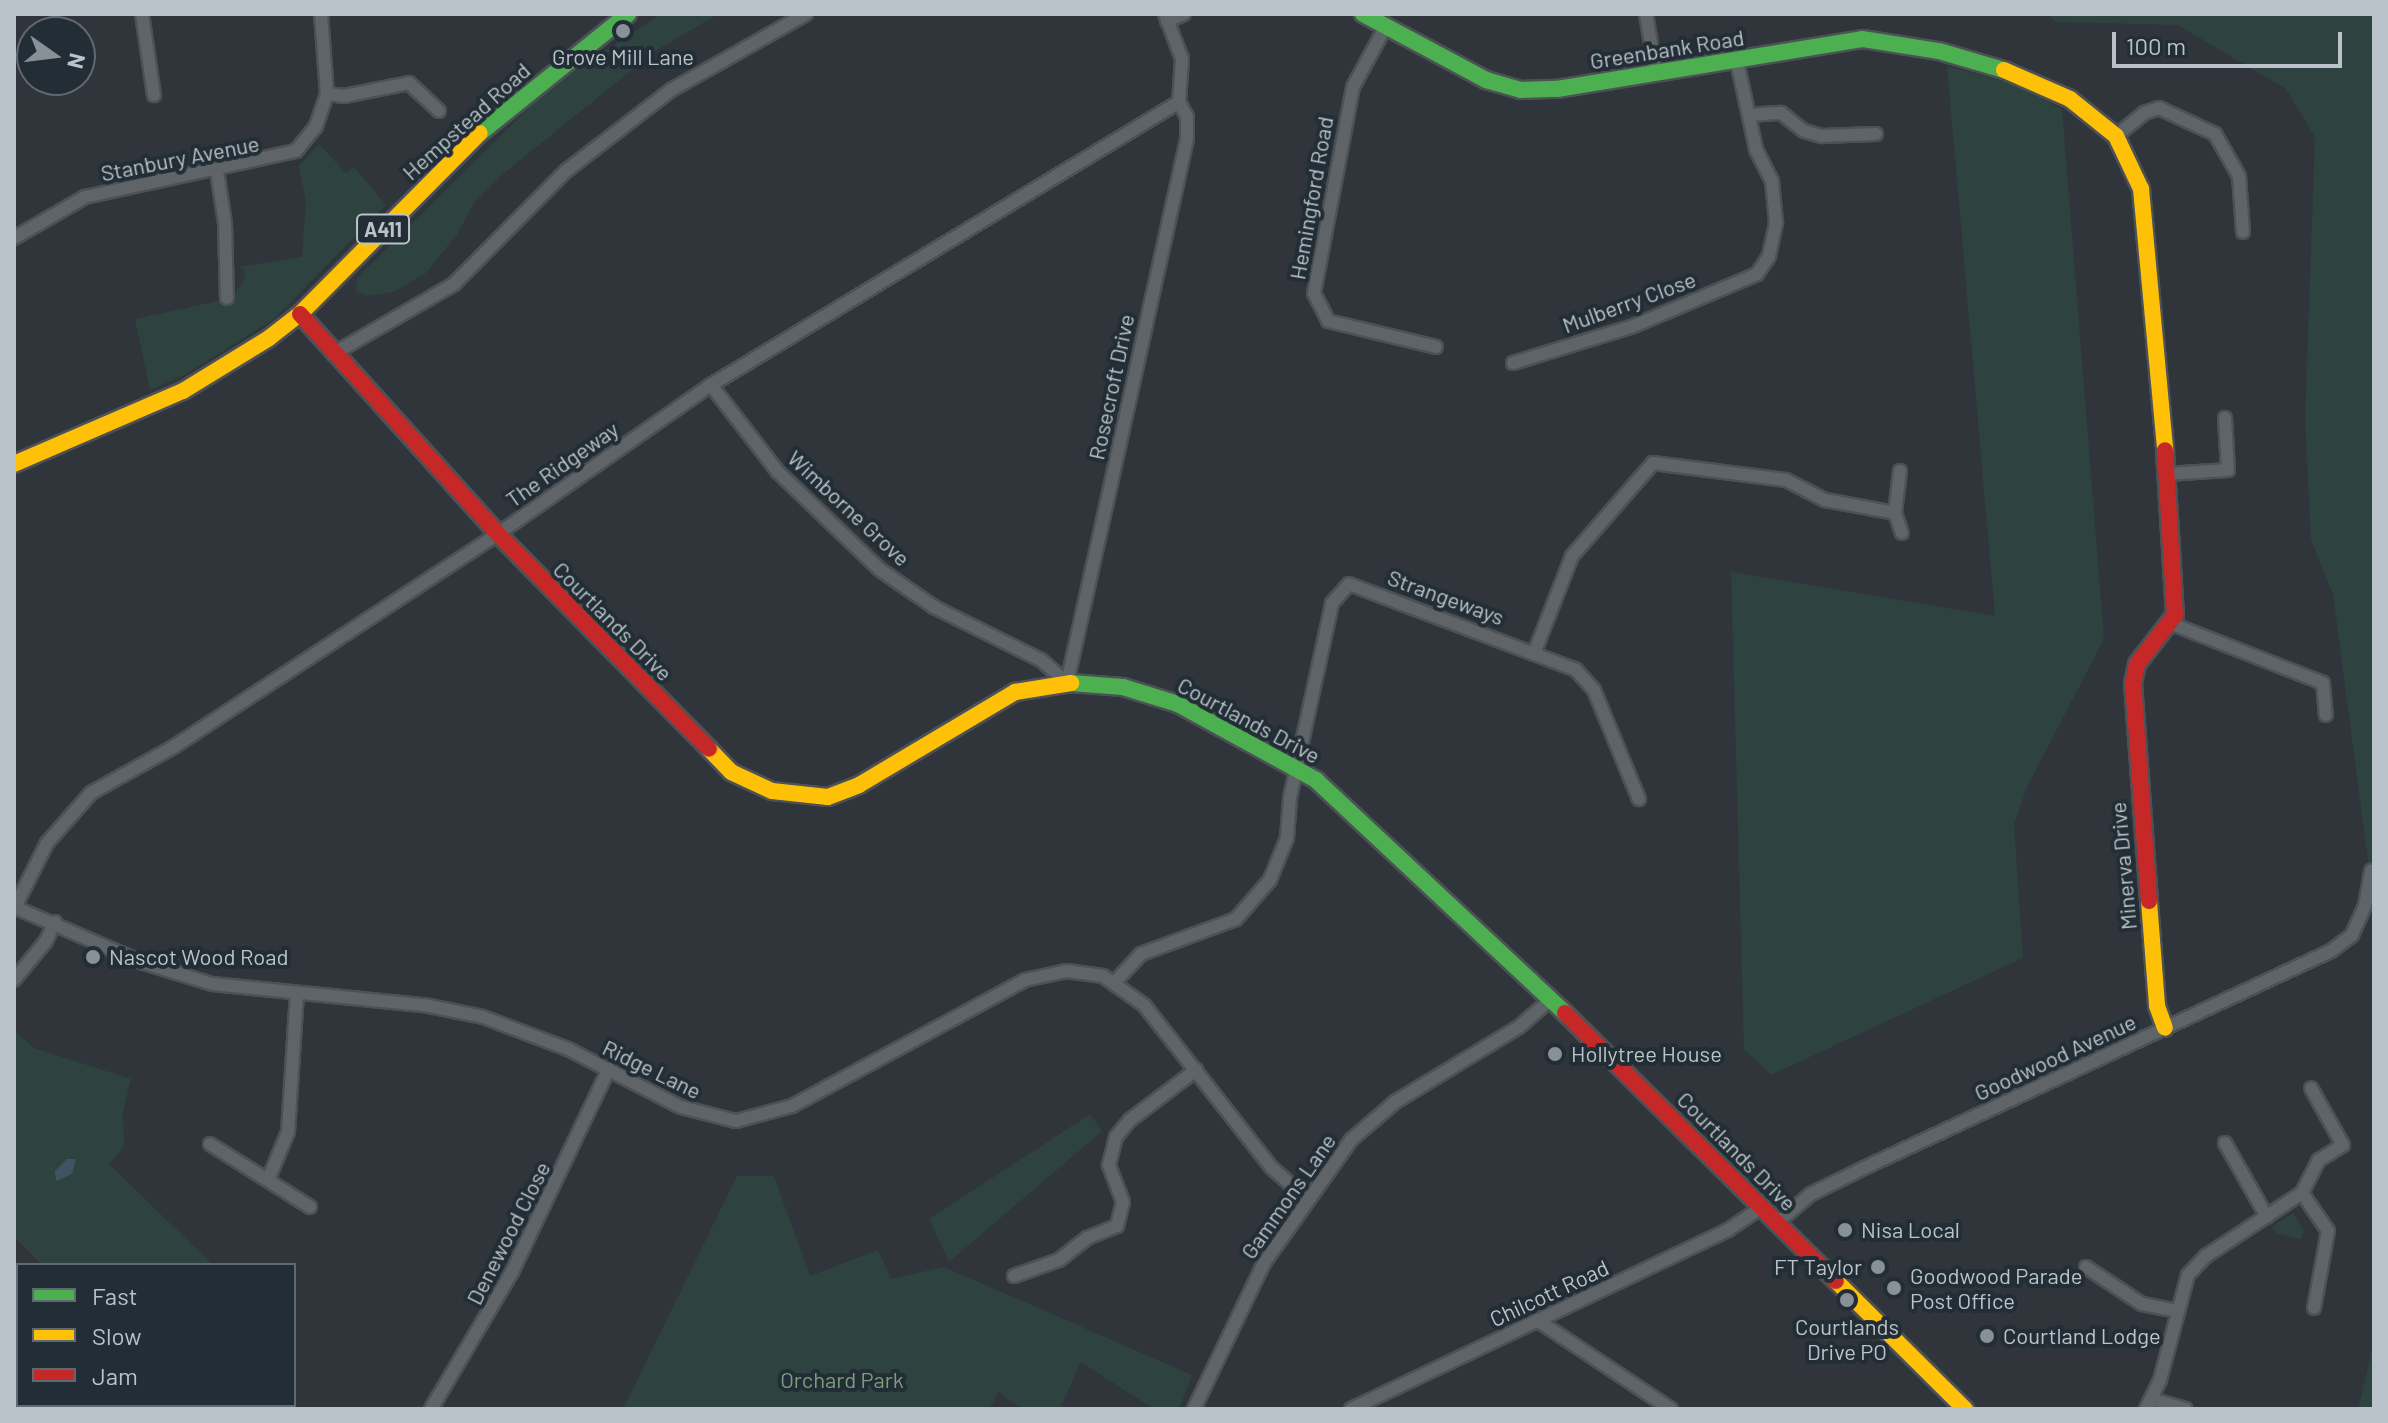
<!DOCTYPE html>
<style>
body{margin:0}
#map{position:relative;width:2388px;height:1423px;overflow:hidden;background:#2f353a;font-family:Barlow,sans-serif}
div>[style]{position:absolute}
[style*='--x']{left:calc(var(--x)*1px);top:calc(var(--y)*1px);width:calc(var(--w)*1px);rotate:calc(var(--a)*1deg)}
.green>*{inset:0;background:#2e4240}
.water>*{inset:0;background:#3f5462}
.roads{filter:drop-shadow(2px 0 #4c5155) drop-shadow(-2px 0 #4c5155) drop-shadow(0 2px #4c5155) drop-shadow(0 -2px #4c5155)}
.street>*{height:12px;margin:-6px;padding:0 6px;transform-origin:6px;border-radius:6px;background:#5e6468}
.fast>*{height:16px;margin:-8px;padding:0 8px;transform-origin:8px;border-radius:8px;background:#4caf50}
.slow>*{height:16px;margin:-8px;padding:0 8px;transform-origin:8px;border-radius:8px;background:#ffc107}
.jam>*{height:16px;margin:-8px;padding:0 8px;transform-origin:8px;border-radius:8px;background:#c62828}
.dots>*{width:22px;height:22px;translate:-50% -50%;box-sizing:border-box;border:4px solid #222d35;border-radius:50%}
span{translate:-50% -50%;white-space:nowrap;text-align:center;line-height:1.15;-webkit-text-stroke:8px #222d35;paint-order:stroke}
.shield-label span{padding:2px 6px;background:#222d35;border:2px solid;border-radius:6px;-webkit-text-stroke-width:0}
.shield-label{font-size:20px;color:#bac3ca;font-weight:700}
.street-label{font-size:22px;color:#bac3ca}
.poi-label{font-size:22px;color:#bac3ca}
.left{translate:0 -50%;text-align:left}
.right{translate:-100% -50%;text-align:right}
.park-label{font-size:22px;color:#7b9d7d}
.frame{position:absolute;inset:0;border:16px solid #bac3ca;pointer-events:none}
.legend{position:absolute;left:16px;top:1263px;width:280px;height:144px;box-sizing:border-box;background:#222d35;border:2px solid #5f6971;margin:0;padding:10px 14px;list-style:none;font-size:24px;color:#bac3ca}
.legend li{display:flex;align-items:center;gap:16px;height:40px}
.legend b{width:40px;border:2px solid #5f6971}
.north{position:absolute;left:16px;top:16px;width:80px;height:80px;box-sizing:border-box;background:#222d35;border:2px solid #5f6971;border-radius:50%;rotate:104deg;font-size:22px;font-weight:700;line-height:32px;text-align:center;color:#bac3ca}
.north::after{content:'';display:block;margin:auto;width:28px;height:36px;background:#899198;clip-path:polygon(50% 0,100% 100%,50% 72%,0 100%)}
.scale{position:absolute;left:2112px;top:32px;width:230px;height:36px;box-sizing:border-box;border:4px solid #bac3ca;border-top:0;padding-left:10px;font-size:24px;line-height:28px;white-space:nowrap;color:#bac3ca;-webkit-text-stroke:6px #222d35;paint-order:stroke}
</style>
<div id="map">
<div class="green">
<div style="clip-path:polygon(661px 14px,718px 14px,657px 50px,504px 173px,473px 204px,458px 233px,426px 273px,394px 292px,367px 296px,356px 291px,357px 278px,549px 88px)"></div>
<div style="clip-path:polygon(2047px 14px,2374px 14px,2374px 907px,2333px 594px,2311px 540px,2305px 419px,2315px 137px,2286px 89px,2178px 25px,2057px 22px)"></div>
<div style="clip-path:polygon(1947px 66px,2013px 84px,2062px 109px,2104px 639px,2027px 787px,2014px 825px,2023px 958px,1771px 1075px,1744px 1049px,1731px 572px,1995px 616px)"></div>
<div style="clip-path:polygon(319px 144px,346px 173px,354px 167px,386px 205px,274px 319px,185px 375px,150px 390px,135px 319px,232px 298px,245px 278px,244px 269px,237px 267px,302px 257px,306px 202px,299px 166px)"></div>
<div style="clip-path:polygon(14px 1030px,34px 1048px,131px 1079px,123px 1112px,124px 1146px,109px 1164px,213px 1265px,42px 1265px,14px 1237px)"></div>
<div style="clip-path:polygon(1090px 1114px,1102px 1131px,949px 1262px,929px 1219px)"></div>
<div style="clip-path:polygon(737px 1176px,774px 1176px,810px 1276px,878px 1250px,891px 1279px,944px 1267px,1192px 1375px,1179px 1409px,1154px 1409px,1081px 1362px,1060px 1409px,1022px 1409px,999px 1392px,989px 1409px,623px 1409px)"></div>
<div style="clip-path:polygon(2293px 1213px,2304px 1231px,2301px 1239px,2276px 1233px,2272px 1226px)"></div>
<div style="clip-path:polygon(2374px 1341px,2373px 1409px,2358px 1409px,2367px 1372px)"></div>
</div>
<div class="water">
<div style="clip-path:polygon(67px 1159px,76px 1159px,72px 1174px,56px 1181px,55px 1171px)"></div>
</div>
<div class="roads">
<div class="street">
<div style="--x:142;--y:14;--w:82;--a:81.6"></div>
<div style="--x:1165;--y:14;--w:48;--a:69.3"></div>
<div style="--x:1182;--y:59;--w:43;--a:94"></div>
<div style="--x:1646;--y:14;--w:61;--a:80.5"></div>
<div style="--x:1167;--y:21;--w:18;--a:-22"></div>
<div style="--x:1386;--y:26;--w:69;--a:118.4"></div>
<div style="--x:1353;--y:87;--w:210;--a:100.7"></div>
<div style="--x:1314;--y:293;--w:31;--a:63"></div>
<div style="--x:1328;--y:321;--w:111;--a:13.5"></div>
<div style="--x:327;--y:94;--w:17;--a:7"></div>
<div style="--x:344;--y:96;--w:66;--a:-11.3"></div>
<div style="--x:409;--y:83;--w:41;--a:43"></div>
<div style="--x:1749;--y:115;--w:32;--a:-4"></div>
<div style="--x:1781;--y:113;--w:29;--a:38"></div>
<div style="--x:1804;--y:131;--w:19;--a:16"></div>
<div style="--x:1822;--y:136;--w:54;--a:-2.1"></div>
<div style="--x:2116;--y:136;--w:36;--a:-39"></div>
<div style="--x:2144;--y:113;--w:16;--a:-18"></div>
<div style="--x:2159;--y:108;--w:62;--a:24.9"></div>
<div style="--x:2215;--y:134;--w:48;--a:60.3"></div>
<div style="--x:2239;--y:176;--w:56;--a:85.9"></div>
<div style="--x:217;--y:171;--w:53;--a:81.3"></div>
<div style="--x:225;--y:223;--w:75;--a:88.5"></div>
<div style="--x:14;--y:238;--w:82;--a:-30"></div>
<div style="--x:85;--y:197;--w:216;--a:-12.3"></div>
<div style="--x:296;--y:151;--w:32;--a:-51"></div>
<div style="--x:316;--y:126;--w:34;--a:-71"></div>
<div style="--x:327;--y:94;--w:80;--a:-94.3"></div>
<div style="--x:333;--y:354;--w:140;--a:-30"></div>
<div style="--x:454;--y:284;--w:159;--a:-45.3"></div>
<div style="--x:566;--y:171;--w:133;--a:-37.6"></div>
<div style="--x:671;--y:90;--w:155;--a:-29.4"></div>
<div style="--x:1513;--y:363;--w:123;--a:-17"></div>
<div style="--x:1631;--y:327;--w:137;--a:-22.8"></div>
<div style="--x:1757;--y:274;--w:22;--a:-56"></div>
<div style="--x:1769;--y:256;--w:35;--a:-78"></div>
<div style="--x:1776;--y:222;--w:41;--a:-95.6"></div>
<div style="--x:1772;--y:181;--w:36;--a:-117"></div>
<div style="--x:1756;--y:149;--w:90;--a:-102.2"></div>
<div style="--x:711;--y:385;--w:110;--a:52.4"></div>
<div style="--x:778;--y:472;--w:140;--a:43.8"></div>
<div style="--x:879;--y:569;--w:67;--a:34.6"></div>
<div style="--x:934;--y:607;--w:119;--a:26.4"></div>
<div style="--x:1041;--y:660;--w:35;--a:41"></div>
<div style="--x:1067;--y:683;--w:557;--a:-77.56"></div>
<div style="--x:1187;--y:139;--w:22;--a:-90"></div>
<div style="--x:1187;--y:117;--w:17;--a:-118"></div>
<div style="--x:1900;--y:471;--w:42;--a:96.8"></div>
<div style="--x:1895;--y:513;--w:21;--a:71"></div>
<div style="--x:2167;--y:474;--w:61;--a:-3.8"></div>
<div style="--x:2228;--y:470;--w:52;--a:-93.3"></div>
<div style="--x:2172;--y:624;--w:162;--a:21.3"></div>
<div style="--x:2323;--y:683;--w:32;--a:85"></div>
<div style="--x:1535;--y:651;--w:102;--a:-68.7"></div>
<div style="--x:1572;--y:556;--w:123;--a:-48.9"></div>
<div style="--x:1653;--y:463;--w:134;--a:7.3"></div>
<div style="--x:1786;--y:480;--w:44;--a:27.1"></div>
<div style="--x:1825;--y:500;--w:71;--a:10.5"></div>
<div style="--x:14;--y:907;--w:138;--a:23.4"></div>
<div style="--x:141;--y:962;--w:74;--a:17.2"></div>
<div style="--x:212;--y:984;--w:213;--a:5.7"></div>
<div style="--x:424;--y:1005;--w:60;--a:11.5"></div>
<div style="--x:483;--y:1017;--w:91;--a:20.6"></div>
<div style="--x:568;--y:1049;--w:127;--a:27.2"></div>
<div style="--x:681;--y:1107;--w:57;--a:14.3"></div>
<div style="--x:736;--y:1121;--w:58;--a:-15"></div>
<div style="--x:792;--y:1106;--w:265;--a:-28.4"></div>
<div style="--x:1025;--y:980;--w:43;--a:-12.1"></div>
<div style="--x:1067;--y:971;--w:36;--a:8"></div>
<div style="--x:1103;--y:976;--w:50;--a:35.3"></div>
<div style="--x:1144;--y:1005;--w:207;--a:51.9"></div>
<div style="--x:1272;--y:1168;--w:45;--a:41.4"></div>
<div style="--x:15;--y:907;--w:72;--a:-63.4"></div>
<div style="--x:47;--y:843;--w:67;--a:-48.7"></div>
<div style="--x:91;--y:793;--w:96;--a:-29.2"></div>
<div style="--x:175;--y:746;--w:386;--a:-33.3"></div>
<div style="--x:498;--y:534;--w:260;--a:-35"></div>
<div style="--x:711;--y:385;--w:547;--a:-31.16"></div>
<div style="--x:14;--y:980;--w:50;--a:-50.6"></div>
<div style="--x:46;--y:941;--w:21;--a:-65"></div>
<div style="--x:1115;--y:982;--w:38;--a:-47"></div>
<div style="--x:1141;--y:954;--w:101;--a:-20.2"></div>
<div style="--x:1236;--y:919;--w:52;--a:-48.9"></div>
<div style="--x:1270;--y:880;--w:45;--a:-68"></div>
<div style="--x:1287;--y:838;--w:40;--a:-85.7"></div>
<div style="--x:1290;--y:798;--w:199;--a:-77.8"></div>
<div style="--x:1332;--y:603;--w:25;--a:-48"></div>
<div style="--x:1349;--y:584;--w:243;--a:20.7"></div>
<div style="--x:1576;--y:670;--w:27;--a:48"></div>
<div style="--x:1594;--y:690;--w:118;--a:67.6"></div>
<div style="--x:2225;--y:1143;--w:85;--a:60.4"></div>
<div style="--x:210;--y:1144;--w:118;--a:32.2"></div>
<div style="--x:268;--y:1180;--w:52;--a:-67.4"></div>
<div style="--x:288;--y:1132;--w:139;--a:-86.3"></div>
<div style="--x:2302;--y:1193;--w:46;--a:55.6"></div>
<div style="--x:2328;--y:1231;--w:78;--a:100.3"></div>
<div style="--x:1778;--y:1222;--w:43;--a:-40.3"></div>
<div style="--x:1811;--y:1194;--w:61;--a:-26.1"></div>
<div style="--x:1866;--y:1167;--w:513;--a:-24.92"></div>
<div style="--x:2331;--y:951;--w:26;--a:-37"></div>
<div style="--x:2352;--y:935;--w:32;--a:-66"></div>
<div style="--x:2365;--y:906;--w:36;--a:-80"></div>
<div style="--x:2086;--y:1267;--w:67;--a:33.5"></div>
<div style="--x:2142;--y:1304;--w:37;--a:11"></div>
<div style="--x:1014;--y:1276;--w:48;--a:-19.6"></div>
<div style="--x:1059;--y:1260;--w:36;--a:-38"></div>
<div style="--x:1087;--y:1238;--w:32;--a:-22"></div>
<div style="--x:1117;--y:1226;--w:25;--a:-76"></div>
<div style="--x:1123;--y:1202;--w:40;--a:-111"></div>
<div style="--x:1109;--y:1165;--w:29;--a:-76"></div>
<div style="--x:1116;--y:1137;--w:22;--a:-51"></div>
<div style="--x:1130;--y:1120;--w:83;--a:-37.1"></div>
<div style="--x:1537;--y:1320;--w:161;--a:33.6"></div>
<div style="--x:2151;--y:1399;--w:36;--a:16"></div>
<div style="--x:431;--y:1409;--w:159;--a:-59.4"></div>
<div style="--x:512;--y:1272;--w:225;--a:-64.5"></div>
<div style="--x:1194;--y:1409;--w:162;--a:-64.4"></div>
<div style="--x:1264;--y:1263;--w:151;--a:-54.7"></div>
<div style="--x:1351;--y:1140;--w:58;--a:-40.8"></div>
<div style="--x:1395;--y:1102;--w:145;--a:-31.2"></div>
<div style="--x:1519;--y:1027;--w:43;--a:-41.2"></div>
<div style="--x:1351;--y:1409;--w:417;--a:-25.4"></div>
<div style="--x:1728;--y:1230;--w:41;--a:-34.1"></div>
<div style="--x:2146;--y:1409;--w:32;--a:-64"></div>
<div style="--x:2160;--y:1380;--w:109;--a:-75.1"></div>
<div style="--x:2188;--y:1275;--w:26;--a:-47"></div>
<div style="--x:2206;--y:1256;--w:115;--a:-33.3"></div>
<div style="--x:2302;--y:1193;--w:37;--a:-63"></div>
<div style="--x:2319;--y:1160;--w:28;--a:-32"></div>
<div style="--x:2343;--y:1145;--w:65;--a:-119.3"></div>
</div>
<div class="fast">
<div style="--x:1363;--y:14;--w:140;--a:28.2"></div>
<div style="--x:1486;--y:80;--w:35;--a:16"></div>
<div style="--x:1520;--y:90;--w:37;--a:-2"></div>
<div style="--x:1557;--y:89;--w:309;--a:-9.3"></div>
<div style="--x:1862;--y:39;--w:78;--a:8.9"></div>
<div style="--x:1939;--y:51;--w:68;--a:16.3"></div>
<div style="--x:480;--y:133;--w:190;--a:-38.8"></div>
<div style="--x:1071;--y:683;--w:52;--a:4.4"></div>
<div style="--x:1123;--y:687;--w:58;--a:17.2"></div>
<div style="--x:1178;--y:704;--w:158;--a:28.8"></div>
<div style="--x:1316;--y:780;--w:341;--a:43.1"></div>
</div>
<div class="slow">
<div style="--x:2004;--y:70;--w:72;--a:23.7"></div>
<div style="--x:2070;--y:99;--w:59;--a:38.8"></div>
<div style="--x:2116;--y:136;--w:59;--a:64.7"></div>
<div style="--x:2141;--y:189;--w:262;--a:84.7"></div>
<div style="--x:14;--y:464;--w:184;--a:-23.4"></div>
<div style="--x:183;--y:391;--w:101;--a:-31.6"></div>
<div style="--x:269;--y:338;--w:39;--a:-38"></div>
<div style="--x:300;--y:314;--w:255;--a:-45.2"></div>
<div style="--x:709;--y:749;--w:32;--a:46"></div>
<div style="--x:731;--y:772;--w:45;--a:24.9"></div>
<div style="--x:772;--y:791;--w:56;--a:6.1"></div>
<div style="--x:828;--y:797;--w:33;--a:-21"></div>
<div style="--x:859;--y:785;--w:182;--a:-30.8"></div>
<div style="--x:1015;--y:692;--w:57;--a:-9.1"></div>
<div style="--x:2149;--y:901;--w:105;--a:85.6"></div>
<div style="--x:2157;--y:1006;--w:23;--a:70"></div>
<div style="--x:1836;--y:1281;--w:182;--a:44.8"></div>
</div>
<div class="jam">
<div style="--x:300;--y:314;--w:296;--a:48"></div>
<div style="--x:498;--y:534;--w:301;--a:45.5"></div>
<div style="--x:2149;--y:901;--w:219;--a:-94.2"></div>
<div style="--x:2133;--y:683;--w:19;--a:-78"></div>
<div style="--x:2137;--y:664;--w:62;--a:-52.2"></div>
<div style="--x:2175;--y:615;--w:165;--a:-93.5"></div>
<div style="--x:1565;--y:1013;--w:381;--a:44.7"></div>
</div>
</div>
<div class="dots">
<div style="left:623px;top:31px;background:#899198"></div>
<div style="left:93px;top:957px;background:#899198"></div>
<div style="left:1555px;top:1054px;background:#899198"></div>
<div style="left:1845px;top:1230px;background:#899198"></div>
<div style="left:1878px;top:1267px;background:#899198"></div>
<div style="left:1894px;top:1288px;background:#899198"></div>
<div style="left:1847px;top:1300px;background:#899198"></div>
<div style="left:1987px;top:1336px;background:#899198"></div>
</div>
<div class="shield-label">
<span style="left:383px;top:229px">A411</span>
</div>
<div class="street-label">
<span style="left:1667px;top:49px;rotate:-9deg">Greenbank Road</span>
<span style="left:466px;top:121px;rotate:-42deg">Hempstead Road</span>
<span style="left:180px;top:158px;rotate:-11deg">Stanbury Avenue</span>
<span style="left:1311px;top:198px;rotate:-80deg">Hemingford Road</span>
<span style="left:1629px;top:302px;rotate:-20deg">Mulberry Close</span>
<span style="left:1111px;top:387px;rotate:-78deg">Rosecroft Drive</span>
<span style="left:562px;top:464px;rotate:-35deg">The Ridgeway</span>
<span style="left:849px;top:508px;rotate:43deg">Wimborne Grove</span>
<span style="left:1446px;top:597px;rotate:20deg">Strangeways</span>
<span style="left:613px;top:621px;rotate:45deg">Courtlands Drive</span>
<span style="left:1249px;top:720px;rotate:28deg">Courtlands Drive</span>
<span style="left:2123px;top:866px;rotate:-95deg">Minerva Drive</span>
<span style="left:2055px;top:1057px;rotate:-25deg">Goodwood Avenue</span>
<span style="left:652px;top:1069px;rotate:26deg">Ridge Lane</span>
<span style="left:1737px;top:1151px;rotate:45deg">Courtlands Drive</span>
<span style="left:1288px;top:1196px;rotate:-55deg">Gammons Lane</span>
<span style="left:508px;top:1233px;rotate:-63deg">Denewood Close</span>
<span style="left:1549px;top:1293px;rotate:-25deg">Chilcott Road</span>
</div>
<div class="poi-label">
<span style="left:623px;top:57px">Grove Mill Lane</span>
<span class="left" style="left:109px;top:957px">Nascot Wood Road</span>
<span class="left" style="left:1571px;top:1054px">Hollytree House</span>
<span class="left" style="left:1861px;top:1230px">Nisa Local</span>
<span class="right" style="left:1862px;top:1267px">FT Taylor</span>
<span class="left" style="left:1910px;top:1288px">Goodwood Parade<br>Post Office</span>
<span style="left:1847px;top:1339px">Courtlands<br>Drive PO</span>
<span class="left" style="left:2003px;top:1336px">Courtland Lodge</span>
</div>
<div class="park-label">
<span style="left:842px;top:1380px">Orchard Park</span>
</div>
<div class="frame"></div>
<ul class="legend">
<li><b style="height:10px;background:#4caf50"></b>Fast</li>
<li><b style="height:10px;background:#ffc107"></b>Slow</li>
<li><b style="height:10px;background:#c62828"></b>Jam</li>
</ul>
<div class="north">N</div>
<div class="scale">100 m</div>
</div>
